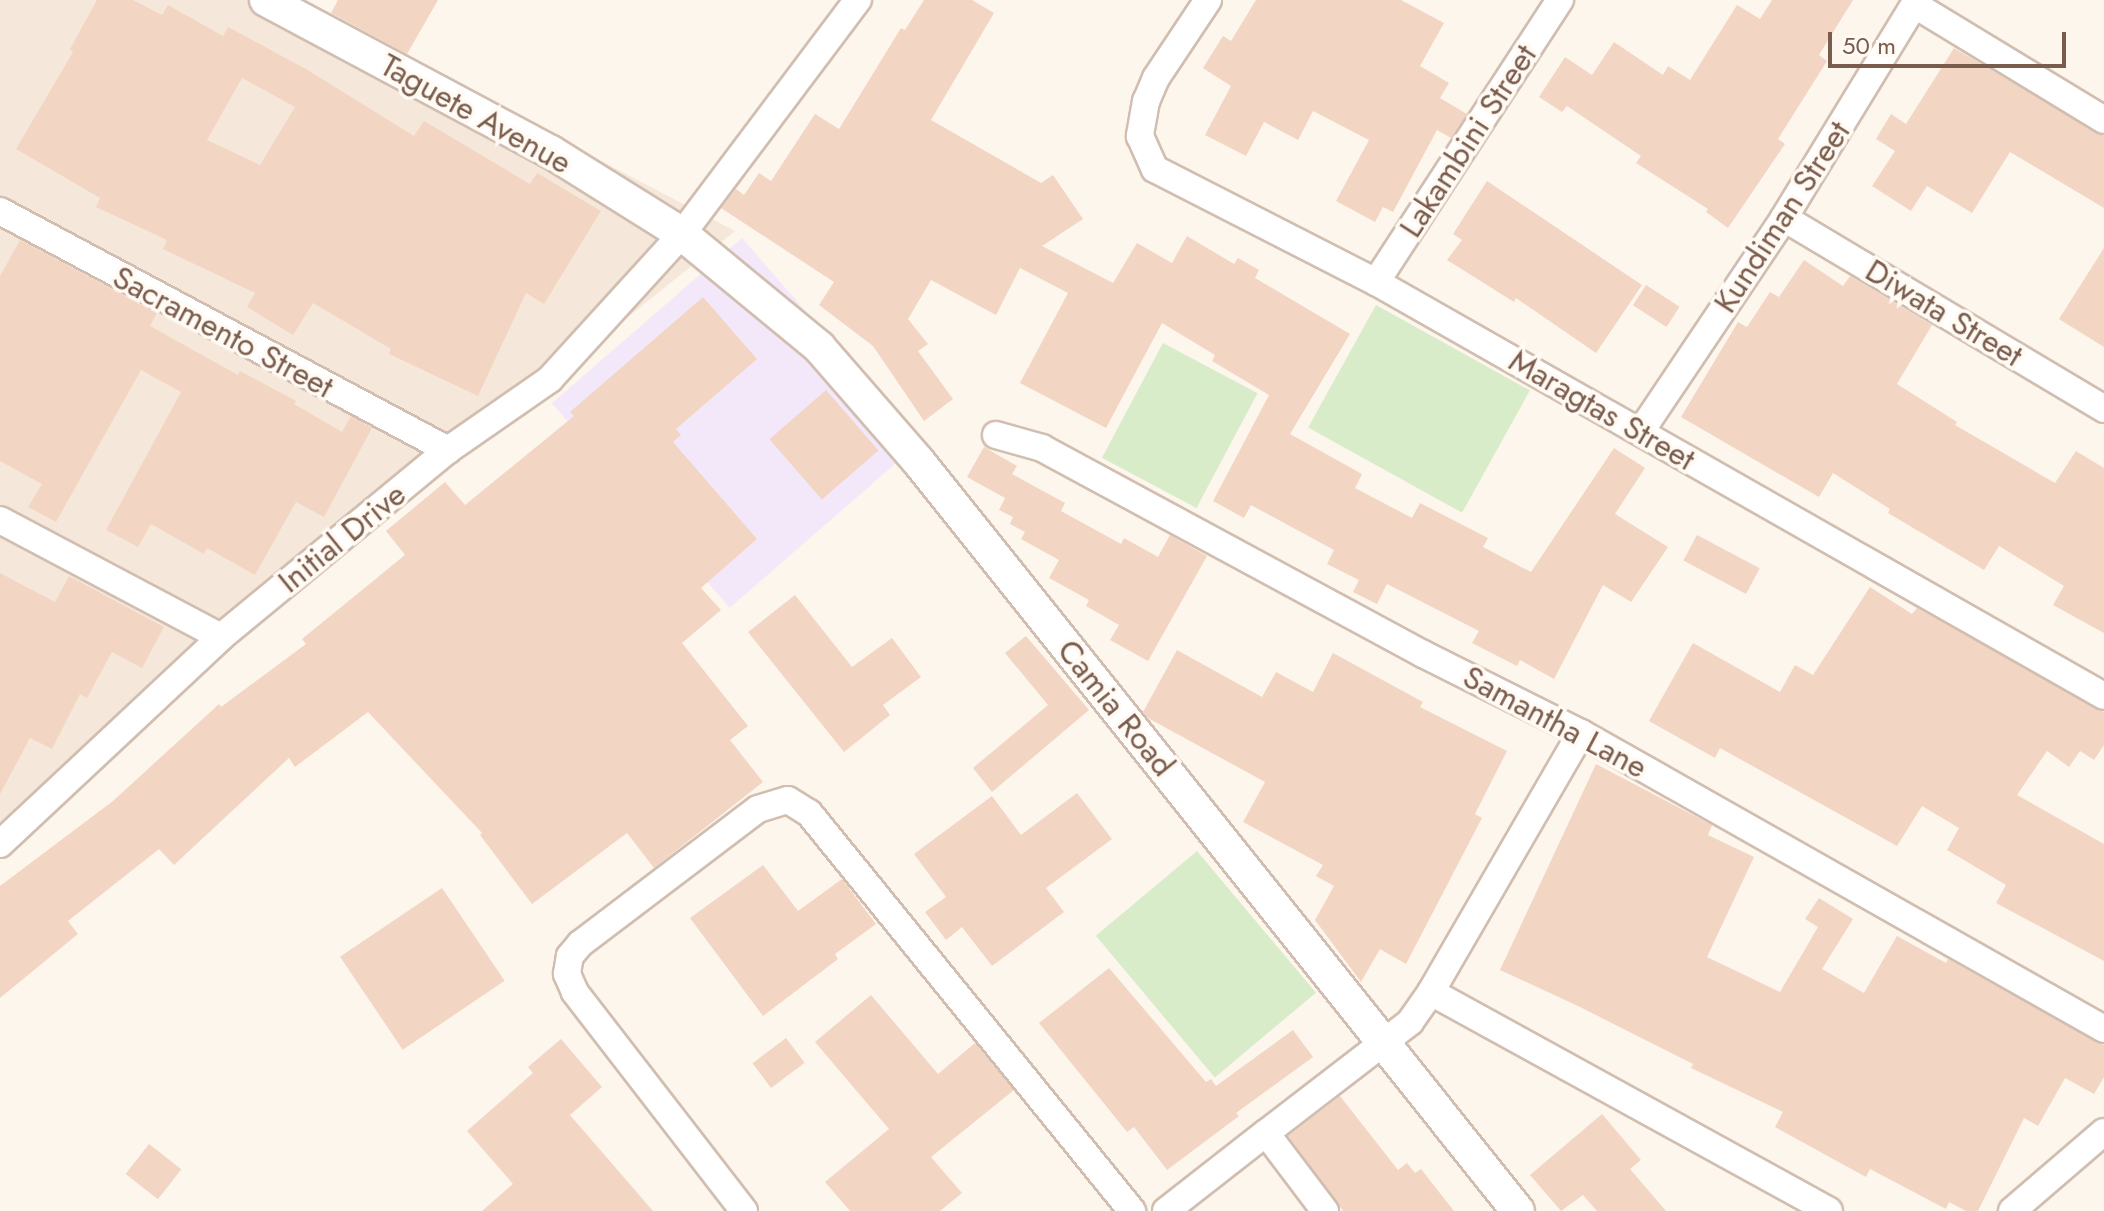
<!DOCTYPE html>
<style>
body{margin:0}
#map{position:relative;width:2104px;height:1211px;overflow:hidden;background:#fdf6ec;font-family:Jost,sans-serif}
div>[style]{position:absolute}
[style*='--x']{left:calc(var(--x)*1px);top:calc(var(--y)*1px);width:calc(var(--w)*1px);rotate:calc(var(--a)*1deg)}
.residential>*{inset:0;background:#f5e8da}
.education>*{inset:0;background:#f3e8fa;transform-origin:0 0}
.green>*{inset:0;background:#d8ecc9;transform-origin:0 0}
.building>*{inset:0;background:#f3d5c3;transform-origin:0 0}
.roads{filter:drop-shadow(2px 0 #d1beb0) drop-shadow(-2px 0 #d1beb0) drop-shadow(0 2px #d1beb0) drop-shadow(0 -2px #d1beb0)}
.minor>*{height:26px;margin:-13px;padding:0 13px;transform-origin:13px;border-radius:13px;background:#fff}
.tertiary>*{height:32px;margin:-16px;padding:0 16px;transform-origin:16px;border-radius:16px;background:#fff}
span{translate:-50% -50%;white-space:nowrap;text-align:center;line-height:1.15;-webkit-text-stroke:7px #fffaf3;paint-order:stroke}
.street-label{font-size:32px;color:#7a5c4d}
.scale{position:absolute;left:1828px;top:32px;width:238px;height:36px;box-sizing:border-box;border:4px solid #7a5c4d;border-top:0;padding-left:10px;font-size:24px;line-height:28px;white-space:nowrap;color:#7a5c4d;-webkit-text-stroke:6px #fffaf3;paint-order:stroke}
</style>
<div id="map">
<div class="residential">
<div style="clip-path:polygon(0 0,293px 0,735px 231px,0 822px)"></div>
</div>
<div class="education">
<div style="left:742px;top:238px;width:271px;height:252px;rotate:49deg"></div>
</div>
<div class="green">
<div style="left:1376px;top:305px;width:176px;height:140px;rotate:29deg"></div>
<div style="left:1163px;top:343px;width:107px;height:130px;rotate:28deg"></div>
<div style="left:1197px;top:851px;width:185px;height:132px;rotate:50deg"></div>
</div>
<div class="building">
<div style="clip-path:polygon(evenodd,97px 0,133px 0,162px 15px,168px 5px,223px 36px,228px 27px,306px 69px,414px 136px,424px 121px,530px 184px,537px 173px,601px 211px,544px 304px,526px 293px,478px 396px,389px 354px,391px 349px,313px 303px,293px 335px,247px 307px,255px 293px,163px 249px,167px 240px,96px 207px,100px 198px,16px 149px,73px 52px,70px 49px,97px 0,242px 78px,295px 107px,260px 165px,207px 140px,242px 78px)"></div>
<div style="clip-path:polygon(338px 0,438px 0,407px 54px,331px 13px)"></div>
<div style="clip-path:polygon(924px 0,972px 0,994px 13px,931px 120px,1041px 183px,1053px 175px,1083px 219px,1042px 246px,1113px 283px,1137px 243px,1172px 263px,1187px 236px,1234px 264px,1238px 258px,1259px 270px,1255px 278px,1350px 334px,1290px 434px,1362px 474px,1355px 488px,1412px 518px,1420px 503px,1488px 538px,1483px 547px,1531px 572px,1614px 448px,1645px 468px,1615px 514px,1668px 547px,1631px 602px,1603px 585px,1554px 679px,1520px 660px,1517px 666px,1472px 643px,1479px 631px,1387px 584px,1377px 604px,1353px 592px,1359px 580px,1327px 564px,1334px 550px,1251px 505px,1244px 518px,1213px 501px,1269px 395px,1212px 361px,1215px 355px,1162px 323px,1106px 428px,1020px 383px,1068px 293px,1020px 268px,996px 315px,931px 280px,908px 319px,928px 344px,918px 351px,953px 399px,924px 421px,873px 346px,819px 305px,834px 282px,721px 208px,736px 189px,744px 195px,759px 173px,771px 181px,815px 114px,839px 129px,901px 28px,905px 30px)"></div>
<div style="clip-path:polygon(1256px 0,1401px 0,1444px 23px,1420px 66px,1449px 83px,1440px 98px,1467px 114px,1451px 138px,1437px 130px,1393px 212px,1383px 207px,1375px 222px,1336px 201px,1369px 140px,1313px 111px,1298px 140px,1264px 122px,1246px 156px,1205px 135px,1231px 86px,1203px 68px,1223px 36px,1231px 41px)"></div>
<div style="clip-path:polygon(1772px 0,1853px 0,1819px 55px,1827px 61px,1778px 139px,1785px 144px,1728px 228px,1706px 212px,1708px 209px,1636px 163px,1641px 156px,1567px 106px,1562px 112px,1539px 97px,1565px 57px,1592px 75px,1614px 42px,1663px 75px,1668px 66px,1690px 80px,1737px 5px,1760px 19px)"></div>
<div style="clip-path:polygon(1954px 48px,2104px 136px,2104px 208px,2010px 152px,1972px 213px,1927px 186px,1911px 211px,1872px 186px,1895px 151px,1876px 139px,1891px 114px,1906px 124px)"></div>
<div style="clip-path:polygon(1487px 181px,1642px 285px,1596px 353px,1516px 298px,1514px 302px,1447px 260px,1462px 240px,1453px 234px)"></div>
<div style="clip-path:polygon(20px 240px,157px 313px,150px 326px,238px 375px,240px 371px,296px 401px,294px 404px,342px 432px,351px 416px,372px 428px,324px 517px,296px 502px,255px 575px,207px 548px,204px 554px,151px 524px,138px 547px,106px 530px,181px 392px,141px 370px,56px 522px,28px 507px,42px 484px,0 461px,0 276px)"></div>
<div style="clip-path:polygon(2104px 248px,2104px 347px,2059px 319px)"></div>
<div style="clip-path:polygon(1804px 260px,1843px 286px,1850px 276px,1932px 325px,1897px 384px,1957px 422px,1955px 425px,2055px 483px,2076px 451px,2104px 468px,2104px 633px,2053px 605px,2064px 586px,1999px 546px,1984px 570px,1888px 513px,1890px 509px,1833px 473px,1819px 497px,1681px 417px,1738px 322px,1747px 327px,1770px 292px,1779px 297px)"></div>
<div style="left:1646px;top:285px;width:40px;height:24px;rotate:33deg"></div>
<div style="clip-path:polygon(703px 297px,757px 359px,676px 429px,681px 435px,673px 442px,757px 539px,701px 588px,721px 610px,682px 643px,748px 726px,730px 740px,763px 782px,654px 868px,627px 833px,532px 904px,480px 835px,482px 833px,368px 712px,295px 767px,289px 758px,174px 865px,159px 849px,68px 921px,78px 934px,0 998px,0 886px,113px 801px,219px 704px,221px 707px,306px 644px,302px 639px,405px 555px,386px 531px,445px 482px,465px 505px,574px 416px,570px 412px)"></div>
<div style="left:826px;top:390px;width:80px;height:75px;rotate:49deg"></div>
<div style="clip-path:polygon(984px 447px,1017px 466px,1012px 474px,1065px 503px,1061px 511px,1121px 544px,1124px 538px,1158px 557px,1170px 535px,1207px 556px,1148px 661px,1110px 640px,1119px 625px,1086px 606px,1089px 600px,1049px 578px,1059px 560px,1021px 539px,1025px 532px,1010px 524px,1013px 517px,999px 510px,1005px 498px,967px 477px)"></div>
<div style="left:1697px;top:535px;width:71px;height:29px;rotate:28deg"></div>
<div style="clip-path:polygon(0 573px,55px 602px,69px 576px,164px 627px,142px 668px,112px 652px,87px 698px,80px 694px,52px 749px,30px 738px,0 794px)"></div>
<div style="clip-path:polygon(1870px 587px,1912px 614px,1917px 608px,2104px 712px,2104px 745px,2094px 760px,2080px 751px,2069px 767px,2047px 751px,2017px 795px,2104px 844px,2104px 961px,1996px 903px,2006px 885px,1947px 850px,1959px 828px,1922px 806px,1897px 846px,1720px 748px,1715px 758px,1649px 721px,1693px 643px,1780px 692px,1795px 665px,1813px 675px)"></div>
<div style="clip-path:polygon(795px 595px,852px 667px,892px 638px,921px 677px,883px 705px,890px 715px,844px 752px,748px 632px)"></div>
<div style="clip-path:polygon(1026px 636px,1089px 710px,992px 792px,973px 768px,1048px 705px,1005px 653px)"></div>
<div style="clip-path:polygon(1177px 650px,1262px 697px,1276px 672px,1313px 692px,1333px 653px,1423px 702px,1420px 707px,1507px 751px,1475px 814px,1482px 818px,1406px 964px,1380px 949px,1361px 982px,1315px 920px,1334px 886px,1316px 876px,1323px 865px,1243px 822px,1265px 782px,1148px 718px,1143px 712px)"></div>
<div style="clip-path:polygon(1596px 764px,1712px 825px,1708px 835px,1754px 857px,1707px 957px,1780px 992px,1818px 927px,1805px 919px,1819px 898px,1853px 919px,1822px 969px,1864px 993px,1897px 936px,1946px 963px,1948px 959px,2104px 1045px,2104px 1077px,2094px 1094px,2065px 1078px,2038px 1126px,2024px 1118px,1978px 1211px,1966px 1211px,1949px 1202px,1946px 1209px,1870px 1169px,1866px 1177px,1775px 1127px,1783px 1112px,1691px 1068px,1693px 1064px,1578px 1006px,1500px 970px)"></div>
<div style="clip-path:polygon(1077px 793px,1112px 839px,1046px 888px,1064px 912px,992px 966px,962px 927px,946px 940px,925px 912px,946px 897px,914px 854px,992px 796px,1021px 835px)"></div>
<div style="clip-path:polygon(763px 865px,798px 911px,842px 879px,876px 924px,835px 954px,838px 959px,763px 1016px,690px 918px)"></div>
<div style="left:442px;top:888px;width:112px;height:123px;rotate:56deg"></div>
<div style="clip-path:polygon(1109px 968px,1206px 1082px,1211px 1079px,1216px 1086px,1293px 1030px,1313px 1057px,1236px 1113px,1239px 1116px,1167px 1170px,1134px 1127px,1127px 1132px,1039px 1023px)"></div>
<div style="clip-path:polygon(871px 995px,938px 1074px,975px 1043px,1014px 1090px,931px 1157px,962px 1193px,940px 1211px,850px 1211px,825px 1182px,889px 1129px,815px 1042px)"></div>
<div style="left:786px;top:1038px;width:31px;height:42px;rotate:53deg"></div>
<div style="clip-path:polygon(561px 1039px,602px 1087px,570px 1115px,653px 1211px,482px 1211px,513px 1184px,467px 1131px,533px 1073px,528px 1067px)"></div>
<div style="clip-path:polygon(1340px 1096px,1398px 1170px,1407px 1163px,1415px 1173px,1421px 1169px,1454px 1211px,1343px 1211px,1288px 1136px)"></div>
<div style="clip-path:polygon(1602px 1114px,1641px 1160px,1630px 1169px,1666px 1211px,1597px 1211px,1583px 1195px,1561px 1211px,1530px 1175px)"></div>
<div style="left:149px;top:1144px;width:41px;height:38px;rotate:38deg"></div>
</div>
<div class="roads">
<div class="minor">
<div style="--x:1208;--y:0;--w:94;--a:123.7"></div>
<div style="--x:1156;--y:78;--w:25;--a:113"></div>
<div style="--x:1146;--y:101;--w:36;--a:100"></div>
<div style="--x:1140;--y:136;--w:36;--a:66"></div>
<div style="--x:1155;--y:169;--w:248;--a:27.1"></div>
<div style="--x:1376;--y:282;--w:837;--a:29.63"></div>
<div style="--x:1915;--y:5;--w:221;--a:31.3"></div>
<div style="--x:0;--y:211;--w:508;--a:28.08"></div>
<div style="--x:1784;--y:218;--w:373;--a:30.8"></div>
<div style="--x:1376;--y:282;--w:337;--a:-56.9"></div>
<div style="--x:1641;--y:431;--w:257;--a:-56.1"></div>
<div style="--x:1784;--y:218;--w:255;--a:-58.6"></div>
<div style="--x:996;--y:435;--w:48;--a:15.8"></div>
<div style="--x:1042;--y:448;--w:433;--a:28.4"></div>
<div style="--x:1423;--y:654;--w:177;--a:26.6"></div>
<div style="--x:1581;--y:733;--w:601;--a:29.51"></div>
<div style="--x:0;--y:520;--w:250;--a:27.9"></div>
<div style="--x:1581;--y:733;--w:299;--a:120.1"></div>
<div style="--x:1431;--y:992;--w:454;--a:28.8"></div>
<div style="--x:0;--y:844;--w:303;--a:-43.1"></div>
<div style="--x:221;--y:637;--w:294;--a:-39.5"></div>
<div style="--x:448;--y:450;--w:124;--a:-34.8"></div>
<div style="--x:550;--y:379;--w:196;--a:-47.7"></div>
<div style="--x:682;--y:234;--w:293;--a:-53.1"></div>
<div style="--x:1266;--y:1133;--w:182;--a:-37.6"></div>
<div style="--x:1410;--y:1022;--w:37;--a:-55"></div>
<div style="--x:744;--y:1211;--w:277;--a:-127.7"></div>
<div style="--x:575;--y:992;--w:20;--a:-114"></div>
<div style="--x:567;--y:974;--w:18;--a:-81"></div>
<div style="--x:570;--y:956;--w:16;--a:-50"></div>
<div style="--x:580;--y:944;--w:223;--a:-37.2"></div>
<div style="--x:758;--y:809;--w:31;--a:-17"></div>
<div style="--x:788;--y:800;--w:25;--a:32"></div>
<div style="--x:809;--y:813;--w:513;--a:50.94"></div>
<div style="--x:1166;--y:1211;--w:127;--a:-38"></div>
<div style="--x:1266;--y:1133;--w:98;--a:52.9"></div>
<div style="--x:2012;--y:1211;--w:121;--a:-40.7"></div>
</div>
<div class="tertiary">
<div style="--x:266;--y:0;--w:323;--a:28.1"></div>
<div style="--x:551;--y:152;--w:155;--a:32"></div>
<div style="--x:682;--y:234;--w:178;--a:39.5"></div>
<div style="--x:819;--y:347;--w:152;--a:49"></div>
<div style="--x:919;--y:462;--w:959;--a:51.35"></div>
</div>
</div>
<div class="street-label">
<span style="left:476px;top:114px;rotate:29deg">Taguete Avenue</span>
<span style="left:1468px;top:141px;rotate:-57deg">Lakambini Street</span>
<span style="left:1782px;top:217px;rotate:-57deg">Kundiman Street</span>
<span style="left:1944px;top:313px;rotate:31deg">Diwata Street</span>
<span style="left:223px;top:332px;rotate:28deg">Sacramento Street</span>
<span style="left:1602px;top:410px;rotate:30deg">Maragtas Street</span>
<span style="left:342px;top:538px;rotate:-39deg">Initial Drive</span>
<span style="left:1116px;top:708px;rotate:51deg">Camia Road</span>
<span style="left:1555px;top:722px;rotate:28deg">Samantha Lane</span>
</div>
<div class="scale">50 m</div>
</div>
